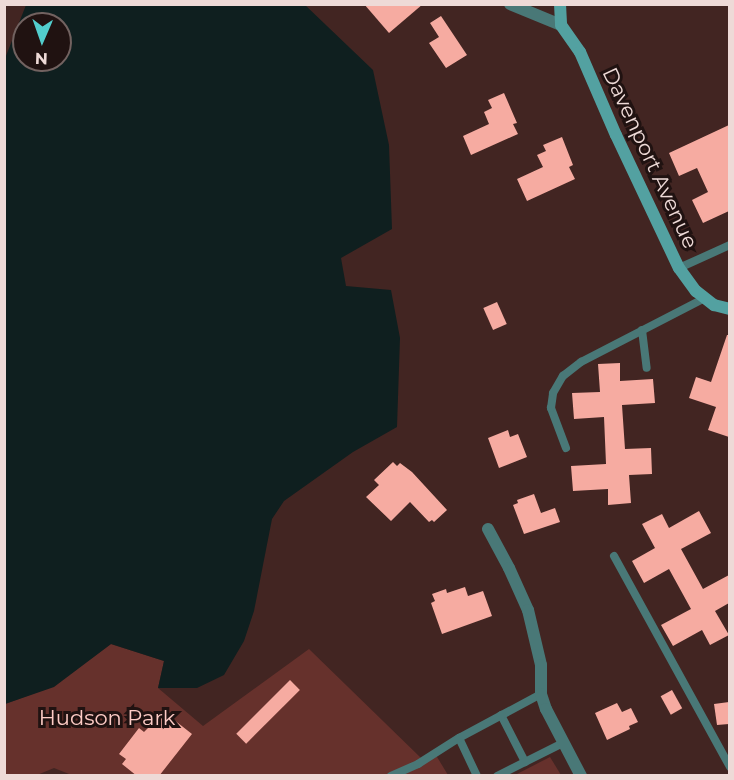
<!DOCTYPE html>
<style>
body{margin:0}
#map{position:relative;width:734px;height:780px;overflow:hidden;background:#422522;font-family:Montserrat,sans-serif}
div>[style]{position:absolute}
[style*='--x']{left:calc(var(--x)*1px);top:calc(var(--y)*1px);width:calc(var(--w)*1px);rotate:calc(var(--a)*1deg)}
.green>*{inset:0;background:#66312c}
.water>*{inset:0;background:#0f1f1f}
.building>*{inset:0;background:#f6aba1;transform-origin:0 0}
.lane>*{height:8px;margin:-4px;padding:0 4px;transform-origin:4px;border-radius:4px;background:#497877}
.street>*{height:12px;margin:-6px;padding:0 6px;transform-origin:6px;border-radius:6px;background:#497877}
.secondary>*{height:12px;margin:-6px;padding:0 6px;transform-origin:6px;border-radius:6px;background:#53a1a1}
span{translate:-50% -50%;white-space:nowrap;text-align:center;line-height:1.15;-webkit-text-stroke:6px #201211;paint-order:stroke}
.street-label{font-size:21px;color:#eedad7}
.park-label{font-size:21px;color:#feccc6}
.frame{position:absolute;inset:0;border:6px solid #eedad7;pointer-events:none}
.north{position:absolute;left:12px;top:12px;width:60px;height:60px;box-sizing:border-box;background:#201211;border:2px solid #726260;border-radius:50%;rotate:182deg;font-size:16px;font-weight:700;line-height:24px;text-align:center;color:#eedad7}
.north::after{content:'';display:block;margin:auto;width:21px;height:27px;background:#52cdcd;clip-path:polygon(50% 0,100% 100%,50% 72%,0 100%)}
</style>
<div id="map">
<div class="green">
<div style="clip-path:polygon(111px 644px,164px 661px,158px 688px,203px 726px,309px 649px,421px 758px,434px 752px,448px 775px,74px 776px,54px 768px,37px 775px,5px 776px,5px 704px,54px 686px)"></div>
<div style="clip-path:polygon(550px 757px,561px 775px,515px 775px)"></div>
</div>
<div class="water">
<div style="clip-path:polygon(evenodd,304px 4px,373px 70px,389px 145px,392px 229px,341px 258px,346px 286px,391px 290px,400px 338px,397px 427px,353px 452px,284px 501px,272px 519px,254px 611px,244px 641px,224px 675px,197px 688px,158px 688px,164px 661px,111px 644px,54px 687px,5px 704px,4px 61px,26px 5px,304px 4px,24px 24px,60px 24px,60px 60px,24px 60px,24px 24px)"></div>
</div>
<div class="building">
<div style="clip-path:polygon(364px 4px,423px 4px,389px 33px)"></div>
<div style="clip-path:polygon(441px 16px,467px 55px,446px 68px,429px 43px,439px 37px,430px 23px)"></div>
<div style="clip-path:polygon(504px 93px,517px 123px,513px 124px,518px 134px,471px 155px,463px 136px,489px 124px,484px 112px,492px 108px,488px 100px)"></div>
<div style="clip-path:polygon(729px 125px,729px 211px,703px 223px,692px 200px,708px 192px,697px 168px,679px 176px,669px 153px)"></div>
<div style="clip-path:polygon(562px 137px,573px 165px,569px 167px,575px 179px,527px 201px,517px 179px,543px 167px,537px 155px,546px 151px,543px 145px)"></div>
<div style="left:497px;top:302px;width:24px;height:15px;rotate:66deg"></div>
<div style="clip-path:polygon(727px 335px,729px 335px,729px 437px,708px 430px,716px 407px,689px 398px,696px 377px,711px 382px)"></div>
<div style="clip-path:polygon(620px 363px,620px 381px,653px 379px,655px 403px,622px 405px,625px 449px,651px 448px,652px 474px,629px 475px,631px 503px,608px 505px,608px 489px,573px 491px,571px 466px,606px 464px,604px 417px,574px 419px,572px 393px,600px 392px,598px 364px)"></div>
<div style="clip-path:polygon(508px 430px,510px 437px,518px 434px,527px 457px,499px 468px,488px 438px)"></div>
<div style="clip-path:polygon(393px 462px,397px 466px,400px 463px,412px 472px,447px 510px,434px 522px,432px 520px,429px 522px,410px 502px,391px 521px,366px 497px,379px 485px,374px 480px)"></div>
<div style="clip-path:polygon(534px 494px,541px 513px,555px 508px,560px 522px,524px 534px,513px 505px,518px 503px,517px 500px)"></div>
<div style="clip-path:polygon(699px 511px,711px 533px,681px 549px,703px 589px,729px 575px,729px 603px,715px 611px,729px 635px,710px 645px,702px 630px,673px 646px,661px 625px,691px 609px,669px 569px,644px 583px,632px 561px,655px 548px,642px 524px,662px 514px,669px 528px)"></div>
<div style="clip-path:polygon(465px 587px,468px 596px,483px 591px,492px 616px,442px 634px,431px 603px,435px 601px,432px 594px,446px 589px,447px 593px)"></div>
<div style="left:290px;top:680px;width:14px;height:76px;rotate:45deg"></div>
<div style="left:672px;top:690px;width:21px;height:13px;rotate:61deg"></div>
<div style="clip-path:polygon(729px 702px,729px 724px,717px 725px,714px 704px)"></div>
<div style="clip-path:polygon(617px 703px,622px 712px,631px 708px,638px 722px,629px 726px,630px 729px,607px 740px,595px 713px)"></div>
<div style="clip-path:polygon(164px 712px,192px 734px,159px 776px,137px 776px,122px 764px,126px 759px,119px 754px,139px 728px,144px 732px)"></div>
</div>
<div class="lane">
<div style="--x:679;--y:268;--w:56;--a:-24.3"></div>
<div style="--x:642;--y:330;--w:38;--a:83"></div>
<div style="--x:566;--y:448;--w:43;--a:-110.6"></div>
<div style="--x:551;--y:408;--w:15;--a:-82"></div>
<div style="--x:553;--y:393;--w:20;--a:-60"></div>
<div style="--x:563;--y:376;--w:23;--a:-38"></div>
<div style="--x:581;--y:362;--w:140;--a:-27.3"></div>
<div style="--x:614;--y:556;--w:241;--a:61.2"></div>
<div style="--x:501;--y:715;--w:53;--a:62.9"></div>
<div style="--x:391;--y:776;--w:30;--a:-24"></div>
<div style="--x:418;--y:764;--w:49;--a:-32.4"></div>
<div style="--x:477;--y:776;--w:42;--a:-115.3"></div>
<div style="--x:459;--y:738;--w:93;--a:-28.2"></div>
<div style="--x:497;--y:776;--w:74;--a:-26.6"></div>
</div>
<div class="street">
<div style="--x:510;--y:4;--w:55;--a:22.4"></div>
<div style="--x:488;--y:529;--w:44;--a:61.7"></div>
<div style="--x:509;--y:568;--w:46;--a:65.7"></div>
<div style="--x:528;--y:610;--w:57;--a:76.7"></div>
<div style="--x:541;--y:665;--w:29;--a:90"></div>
<div style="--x:541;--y:694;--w:16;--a:72"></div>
<div style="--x:546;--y:709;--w:76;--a:62.4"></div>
</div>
<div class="secondary">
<div style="--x:560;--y:4;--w:21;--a:87"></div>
<div style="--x:561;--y:25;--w:33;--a:55"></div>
<div style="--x:580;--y:52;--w:90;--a:66.6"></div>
<div style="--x:616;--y:135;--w:147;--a:64.7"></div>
<div style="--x:679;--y:268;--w:29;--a:54"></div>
<div style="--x:696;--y:291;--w:23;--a:38"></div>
<div style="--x:714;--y:305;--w:16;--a:14"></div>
</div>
<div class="street-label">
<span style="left:650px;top:158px;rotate:65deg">Davenport Avenue</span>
</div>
<div class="park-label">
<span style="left:107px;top:718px">Hudson Park</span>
</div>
<div class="frame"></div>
<div class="north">N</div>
</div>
